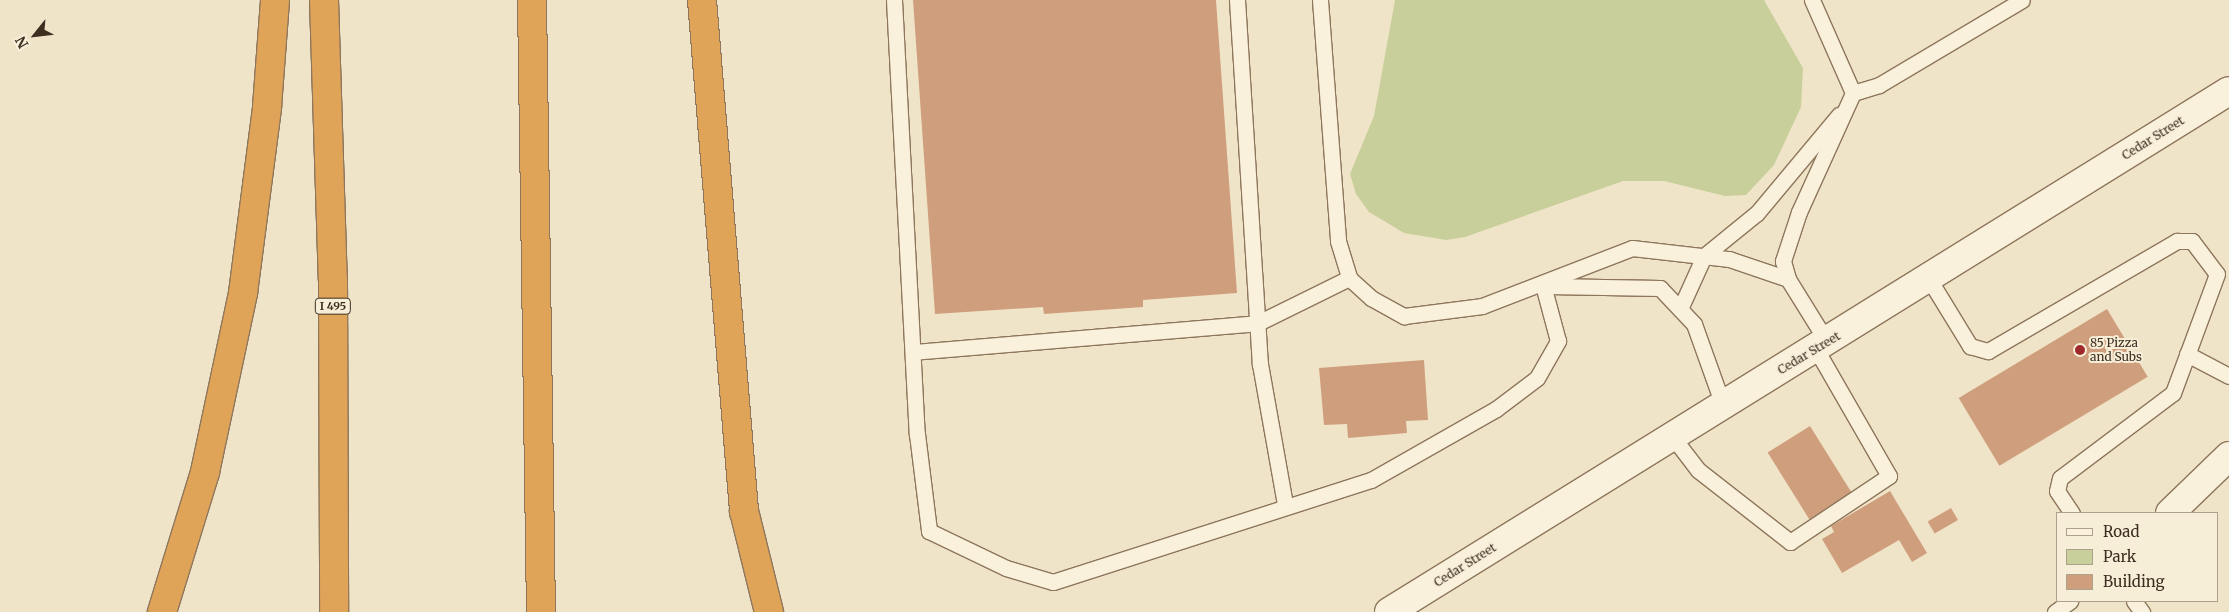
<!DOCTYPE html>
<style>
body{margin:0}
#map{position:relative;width:2229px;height:612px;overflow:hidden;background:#f0e4c8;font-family:Merriweather,serif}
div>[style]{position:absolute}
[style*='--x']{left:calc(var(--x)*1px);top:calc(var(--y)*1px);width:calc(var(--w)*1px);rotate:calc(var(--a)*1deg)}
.green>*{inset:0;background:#c9cf9b}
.building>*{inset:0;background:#cf9f7d;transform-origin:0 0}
.roads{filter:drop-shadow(1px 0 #8d765c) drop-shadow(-1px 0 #8d765c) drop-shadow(0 1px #8d765c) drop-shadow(0 -1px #8d765c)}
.lane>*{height:15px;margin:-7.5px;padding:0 7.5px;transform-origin:7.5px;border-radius:7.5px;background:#faf1dc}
.street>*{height:28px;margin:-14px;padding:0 14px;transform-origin:14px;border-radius:14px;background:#faf1dc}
.secondary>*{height:28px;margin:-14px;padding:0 14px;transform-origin:14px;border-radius:14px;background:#faf1dc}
.highway>*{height:28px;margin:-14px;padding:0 14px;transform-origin:14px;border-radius:14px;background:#e0a458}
.dots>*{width:14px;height:14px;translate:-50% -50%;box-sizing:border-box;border:2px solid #f7eed8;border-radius:50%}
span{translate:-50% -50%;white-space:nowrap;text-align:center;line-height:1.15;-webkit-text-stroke:4px #f7eed8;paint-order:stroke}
.shield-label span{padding:1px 4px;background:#f7eed8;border:1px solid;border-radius:4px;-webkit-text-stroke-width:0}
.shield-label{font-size:11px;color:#3d2e20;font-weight:700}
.street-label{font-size:12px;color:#3d2e20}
.poi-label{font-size:12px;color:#3d2e20}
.left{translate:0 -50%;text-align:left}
.legend{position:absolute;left:2056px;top:512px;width:162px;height:90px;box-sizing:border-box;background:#f7eed8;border:1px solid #ada18e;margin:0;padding:6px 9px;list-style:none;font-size:15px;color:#3d2e20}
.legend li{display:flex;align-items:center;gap:10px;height:25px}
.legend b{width:25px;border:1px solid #ada18e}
.north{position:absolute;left:10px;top:10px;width:50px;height:50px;-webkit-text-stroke:4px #f7eed8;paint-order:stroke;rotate:241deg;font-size:14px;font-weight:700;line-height:20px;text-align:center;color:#3d2e20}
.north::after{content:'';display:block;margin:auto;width:18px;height:22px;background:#3d2e20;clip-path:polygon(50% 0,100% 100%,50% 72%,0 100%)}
</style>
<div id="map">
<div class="green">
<div style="clip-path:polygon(1395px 0,1764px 0,1803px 68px,1801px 107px,1774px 165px,1746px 195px,1725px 196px,1664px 181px,1623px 181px,1465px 237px,1446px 240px,1404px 233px,1369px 212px,1356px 194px,1350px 174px,1374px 116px)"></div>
</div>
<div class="building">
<div style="clip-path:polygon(913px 0,1216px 0,1237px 293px,1143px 300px,1143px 307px,1044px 314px,1043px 307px,935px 314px)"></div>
<div style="left:2107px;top:309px;width:79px;height:173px;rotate:59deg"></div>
<div style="clip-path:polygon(1424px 360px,1428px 420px,1406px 421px,1407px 433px,1348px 438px,1347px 424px,1324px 425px,1319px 368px)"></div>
<div style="left:1810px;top:426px;width:79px;height:50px;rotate:58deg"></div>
<div style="clip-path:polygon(1890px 491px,1927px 553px,1912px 562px,1899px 540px,1842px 573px,1822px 539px,1834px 532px,1831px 526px)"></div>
<div style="left:1951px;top:508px;width:14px;height:27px;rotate:60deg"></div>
</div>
<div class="roads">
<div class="lane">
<div style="--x:894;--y:0;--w:435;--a:87"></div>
<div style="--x:917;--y:434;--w:98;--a:82.9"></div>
<div style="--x:929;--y:531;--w:85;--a:25.7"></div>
<div style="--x:1006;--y:568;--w:49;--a:16.6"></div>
<div style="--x:1053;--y:582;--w:334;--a:-17.8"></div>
<div style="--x:1371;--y:480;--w:144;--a:-29.6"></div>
<div style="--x:1496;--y:409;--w:51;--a:-37.1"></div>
<div style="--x:1537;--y:378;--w:43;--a:-60.4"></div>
<div style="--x:1558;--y:341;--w:58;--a:-105"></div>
<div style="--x:1237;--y:0;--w:365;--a:86.4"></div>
<div style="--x:1260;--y:364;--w:143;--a:79.9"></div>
<div style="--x:1320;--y:0;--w:242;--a:85.7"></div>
<div style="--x:1338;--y:241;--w:39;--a:73"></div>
<div style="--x:1349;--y:278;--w:30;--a:42"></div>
<div style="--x:1371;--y:298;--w:38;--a:29"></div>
<div style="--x:1404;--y:316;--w:79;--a:-7.3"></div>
<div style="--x:1482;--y:306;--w:161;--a:-21.1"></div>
<div style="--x:1632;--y:248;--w:98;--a:6.5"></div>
<div style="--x:1729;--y:259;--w:62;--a:18.7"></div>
<div style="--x:1812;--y:0;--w:102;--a:66.2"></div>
<div style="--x:1853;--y:93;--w:131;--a:114.4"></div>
<div style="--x:1799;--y:212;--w:52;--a:108.1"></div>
<div style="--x:1783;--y:261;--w:19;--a:74"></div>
<div style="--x:1788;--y:279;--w:74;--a:58.2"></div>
<div style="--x:1853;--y:93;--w:27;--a:-17"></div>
<div style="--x:1879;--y:85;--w:166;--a:-30.7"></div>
<div style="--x:1929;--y:279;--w:79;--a:58.5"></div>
<div style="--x:1970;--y:346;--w:19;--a:16"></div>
<div style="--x:1988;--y:351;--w:219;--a:-30.2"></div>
<div style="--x:2177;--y:241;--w:15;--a:0"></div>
<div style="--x:2192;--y:241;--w:41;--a:52.9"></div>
<div style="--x:2217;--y:274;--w:127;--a:110.3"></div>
<div style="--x:2173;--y:393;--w:141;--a:143"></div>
<div style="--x:2060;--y:478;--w:13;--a:103"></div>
<div style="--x:2057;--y:491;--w:27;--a:56"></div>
<div style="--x:1547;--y:286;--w:113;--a:1"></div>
<div style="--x:1660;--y:288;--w:50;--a:46.6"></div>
<div style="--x:1694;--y:324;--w:86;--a:70.3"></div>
<div style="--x:1680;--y:309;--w:58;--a:-65.6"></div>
<div style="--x:1704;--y:256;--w:68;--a:-39.1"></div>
<div style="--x:1757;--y:213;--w:128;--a:-50.1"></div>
<div style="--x:913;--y:352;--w:346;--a:-4.8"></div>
<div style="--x:1258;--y:323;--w:102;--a:-26.3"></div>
<div style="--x:2187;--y:354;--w:47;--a:27.6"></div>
<div style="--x:1672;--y:436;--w:43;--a:52.6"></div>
<div style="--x:1698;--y:470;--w:117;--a:38"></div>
<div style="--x:1790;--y:542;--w:119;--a:-33.7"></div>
<div style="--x:1889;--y:476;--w:146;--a:-119.9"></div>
<div style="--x:2134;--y:601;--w:14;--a:54"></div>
<div style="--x:2055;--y:612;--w:19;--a:-36"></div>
</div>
<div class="street">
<div style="--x:2170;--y:513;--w:82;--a:-44"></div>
</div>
<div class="secondary">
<div style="--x:1389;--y:612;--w:988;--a:-31.81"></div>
</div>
<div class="highway">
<div style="--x:324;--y:0;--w:279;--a:88.2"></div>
<div style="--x:333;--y:279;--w:333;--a:89.8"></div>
<div style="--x:532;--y:0;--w:612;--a:89.16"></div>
<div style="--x:702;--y:0;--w:513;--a:85.3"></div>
<div style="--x:744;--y:511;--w:104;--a:76.1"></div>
<div style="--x:162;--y:612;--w:146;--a:-72.9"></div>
<div style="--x:205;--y:472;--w:183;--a:-78"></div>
<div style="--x:243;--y:293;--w:188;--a:-82.6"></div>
<div style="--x:267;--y:107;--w:107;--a:-85.7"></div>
</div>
</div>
<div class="dots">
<div style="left:2080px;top:350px;background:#9e2a2b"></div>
</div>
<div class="shield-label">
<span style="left:333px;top:306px">I 495</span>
</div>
<div class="street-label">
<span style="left:2153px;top:138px;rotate:-32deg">Cedar Street</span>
<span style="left:1809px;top:353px;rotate:-31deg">Cedar Street</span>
<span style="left:1465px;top:565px;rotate:-32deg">Cedar Street</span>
</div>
<div class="poi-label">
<span class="left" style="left:2090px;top:350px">85 Pizza<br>and Subs</span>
</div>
<ul class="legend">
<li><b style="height:6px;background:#faf1dc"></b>Road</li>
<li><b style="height:14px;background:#c9cf9b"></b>Park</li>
<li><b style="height:14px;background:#cf9f7d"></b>Building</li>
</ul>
<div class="north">N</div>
</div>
